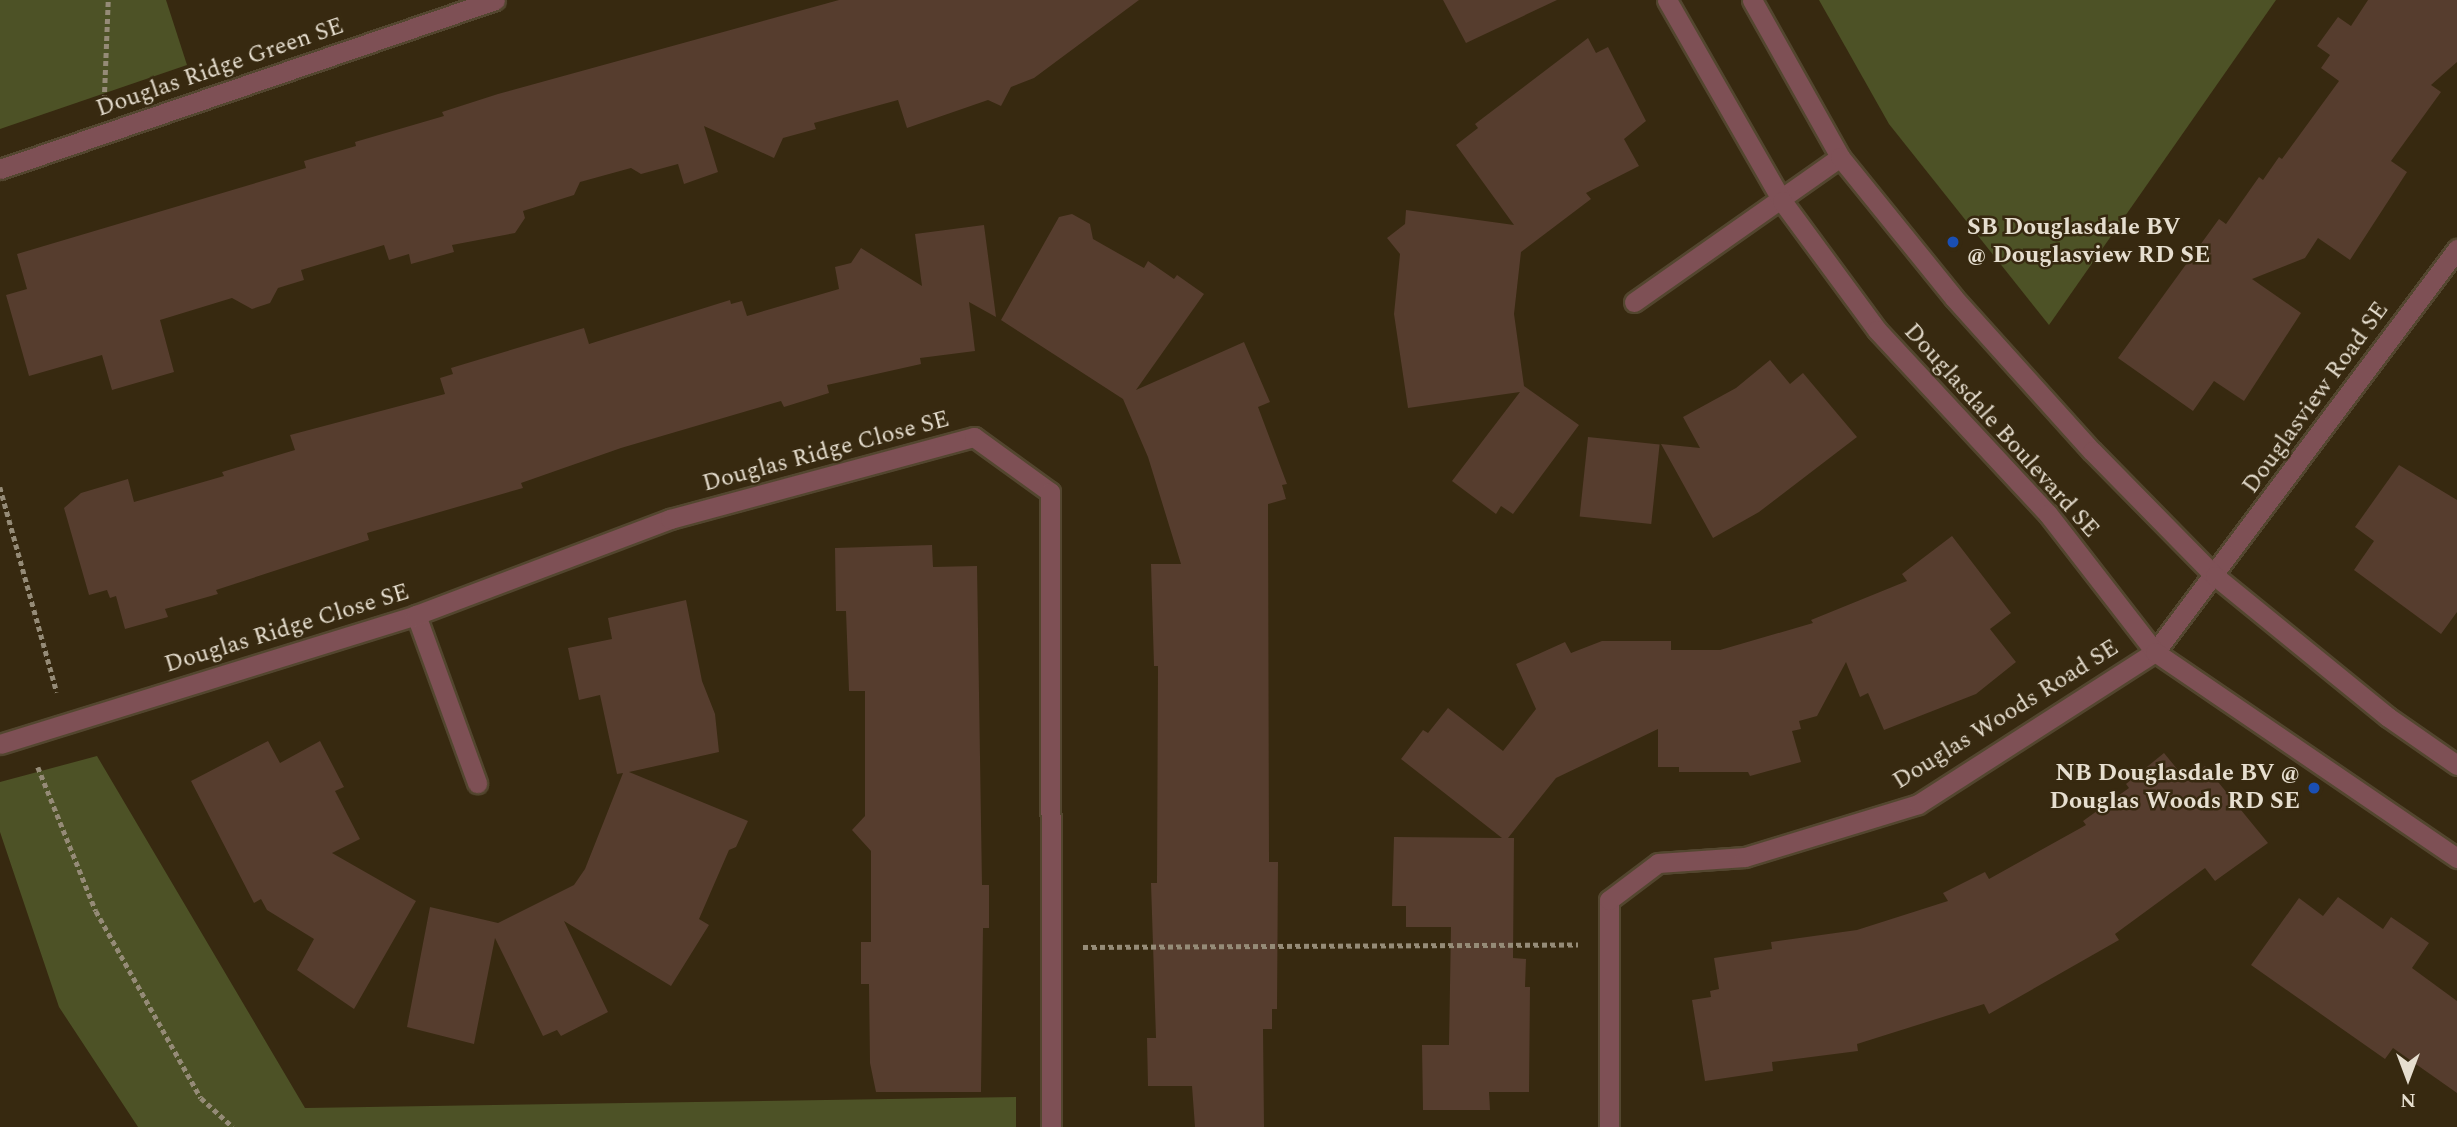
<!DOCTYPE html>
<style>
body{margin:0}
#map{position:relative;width:2457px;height:1127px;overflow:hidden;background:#372910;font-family:Spectral,serif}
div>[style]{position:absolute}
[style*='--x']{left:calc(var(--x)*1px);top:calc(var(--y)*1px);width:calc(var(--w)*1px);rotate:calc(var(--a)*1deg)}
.green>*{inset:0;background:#4d5226}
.building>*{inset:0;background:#563d2e;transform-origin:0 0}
.path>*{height:4.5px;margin-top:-2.25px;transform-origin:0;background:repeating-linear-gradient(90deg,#958b77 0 5px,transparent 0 8.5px)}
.roads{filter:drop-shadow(2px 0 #53462f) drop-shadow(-2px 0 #53462f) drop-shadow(0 2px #53462f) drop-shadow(0 -2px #53462f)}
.minor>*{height:19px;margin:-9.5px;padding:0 9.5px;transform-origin:9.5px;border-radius:9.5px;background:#7e5055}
.tertiary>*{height:19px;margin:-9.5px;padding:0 9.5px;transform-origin:9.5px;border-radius:9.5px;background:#7e5055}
.dots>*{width:19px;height:19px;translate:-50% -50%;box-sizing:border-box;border:4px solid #372910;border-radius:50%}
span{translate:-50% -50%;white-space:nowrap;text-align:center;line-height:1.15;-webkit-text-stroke:5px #372910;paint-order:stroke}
.street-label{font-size:24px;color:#e6decf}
.poi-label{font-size:24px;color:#e6decf;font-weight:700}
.left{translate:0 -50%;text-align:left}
.right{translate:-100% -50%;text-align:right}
.north{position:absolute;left:2373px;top:1043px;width:70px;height:70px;-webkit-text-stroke:5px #372910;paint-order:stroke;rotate:180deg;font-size:19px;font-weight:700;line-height:28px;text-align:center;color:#e6decf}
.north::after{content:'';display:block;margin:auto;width:24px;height:32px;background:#e6decf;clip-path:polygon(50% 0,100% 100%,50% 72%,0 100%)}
</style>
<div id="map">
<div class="green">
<div style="clip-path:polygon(0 0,166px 0,187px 65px,0 129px)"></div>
<div style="clip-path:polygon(1819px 0,2276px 0,2049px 325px,1889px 124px)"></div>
<div style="clip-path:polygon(97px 756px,305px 1108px,1016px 1097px,1016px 1127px,138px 1127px,59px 1007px,0 832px,0 782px)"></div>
</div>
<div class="building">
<div style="clip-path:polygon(839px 0,1139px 0,1034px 78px,1011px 87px,1001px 106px,988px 100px,907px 128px,898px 100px,814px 123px,816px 129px,783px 138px,774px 158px,704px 126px,718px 172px,684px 184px,678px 164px,641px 174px,631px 168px,580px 182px,574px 195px,523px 211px,525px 218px,515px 233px,452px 245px,454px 252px,411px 264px,409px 254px,389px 260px,384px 245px,301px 270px,304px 280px,278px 288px,270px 303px,252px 309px,232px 298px,160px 320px,174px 372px,112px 390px,102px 355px,29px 376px,6px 295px,27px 289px,17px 254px,306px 168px,304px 161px,356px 146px,355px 142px,444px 116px,442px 112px,498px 94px)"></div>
<div style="clip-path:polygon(1443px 0,1557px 0,1466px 43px)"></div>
<div style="clip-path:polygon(2368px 0,2457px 0,2457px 62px,2431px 85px,2441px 92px,2391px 161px,2407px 172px,2350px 260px,2318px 238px,2305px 258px,2252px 279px,2301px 313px,2244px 401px,2214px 381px,2193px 411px,2118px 358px,2219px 219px,2226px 224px,2259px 177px,2263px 180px,2279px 157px,2282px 159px,2339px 81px,2321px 68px,2330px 55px,2317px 46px,2338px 17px,2351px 26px)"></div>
<div style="clip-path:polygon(1588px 38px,1596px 53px,1608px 47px,1646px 121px,1624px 139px,1639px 166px,1586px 193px,1591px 199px,1521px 252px,1514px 314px,1524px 386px,1579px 425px,1513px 514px,1501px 506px,1496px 514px,1452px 481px,1520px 392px,1408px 408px,1394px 314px,1400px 254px,1387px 238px,1405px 224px,1406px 210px,1514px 225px,1456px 145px,1478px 128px,1475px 124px)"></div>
<div style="clip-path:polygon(1072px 214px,1090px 224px,1093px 239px,1144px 268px,1148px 261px,1174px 279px,1177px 275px,1204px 294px,1136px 390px,1244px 342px,1270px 402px,1258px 407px,1287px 484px,1282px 485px,1286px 499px,1268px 504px,1269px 862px,1278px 862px,1277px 1009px,1272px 1009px,1272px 1029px,1263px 1029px,1264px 1127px,1195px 1127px,1192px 1086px,1148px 1086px,1147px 1038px,1156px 1038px,1151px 883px,1157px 883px,1158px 666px,1154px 666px,1151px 564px,1181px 564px,1148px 457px,1123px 399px,1001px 320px,1059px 217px)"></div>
<div style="clip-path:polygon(984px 225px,996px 317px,969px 302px,975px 351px,920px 358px,921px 364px,827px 385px,829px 393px,784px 407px,781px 401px,621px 448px,521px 483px,523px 488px,367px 533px,369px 540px,216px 590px,218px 594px,165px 609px,168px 617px,125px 629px,116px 596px,110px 598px,107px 590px,89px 595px,64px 508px,81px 493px,128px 479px,134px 502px,224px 476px,222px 472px,295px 450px,290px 435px,445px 394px,440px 378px,453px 374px,451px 368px,584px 328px,589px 344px,730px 300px,731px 304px,742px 301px,747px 316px,839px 289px,835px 267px,851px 263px,861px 248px,922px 286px,915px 234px)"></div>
<div style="clip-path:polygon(1770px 360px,1790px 384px,1803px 373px,1857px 437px,1759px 512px,1713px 538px,1661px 444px,1700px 448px,1683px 417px,1736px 388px)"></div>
<div style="left:1588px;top:437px;width:72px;height:80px;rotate:6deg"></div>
<div style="clip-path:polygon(2399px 465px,2457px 500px,2457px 612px,2441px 634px,2354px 570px,2374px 541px,2355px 527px)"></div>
<div style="clip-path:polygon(1952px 536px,2011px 613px,1990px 629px,2016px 662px,1976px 694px,1884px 730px,1868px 693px,1860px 697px,1846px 662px,1817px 716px,1799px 721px,1801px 729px,1792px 731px,1801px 762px,1750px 776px,1748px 772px,1679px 772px,1679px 767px,1658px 767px,1658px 729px,1556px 778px,1508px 838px,1514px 838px,1513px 958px,1526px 959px,1525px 987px,1530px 987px,1529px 1092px,1489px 1092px,1490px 1110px,1423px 1110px,1422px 1045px,1449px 1045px,1451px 927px,1406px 927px,1406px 906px,1392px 906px,1394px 837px,1502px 838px,1401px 759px,1423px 730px,1428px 733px,1448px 708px,1503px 751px,1536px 709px,1516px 664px,1565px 642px,1571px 653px,1602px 641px,1671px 641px,1671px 650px,1720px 650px,1813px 623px,1811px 620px,1907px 581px,1902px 574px)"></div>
<div style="clip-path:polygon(932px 545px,933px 567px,977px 566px,982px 885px,989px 885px,989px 928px,983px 928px,981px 1092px,876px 1092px,870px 1063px,869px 984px,861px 984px,861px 942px,871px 942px,871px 851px,852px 830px,865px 816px,865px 691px,849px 691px,846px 611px,836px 611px,835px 548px)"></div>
<div style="clip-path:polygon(686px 600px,702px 681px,715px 714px,719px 752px,629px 772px,748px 821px,736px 847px,729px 850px,699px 919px,709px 925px,671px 986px,564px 921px,608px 1012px,561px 1036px,557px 1030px,543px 1036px,495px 938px,474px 1044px,407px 1027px,430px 907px,498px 923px,574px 885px,585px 869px,623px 773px,617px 774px,600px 695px,579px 700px,568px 648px,612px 639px,608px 618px)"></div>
<div style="clip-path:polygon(268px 741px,280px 763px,320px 741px,344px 787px,335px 791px,360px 839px,332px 853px,416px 901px,354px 1009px,297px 970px,314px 939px,267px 910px,261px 899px,254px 903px,191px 781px)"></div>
<div style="clip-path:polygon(2164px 753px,2187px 781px,2205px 766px,2268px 843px,2215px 881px,2205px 868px,2115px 934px,2119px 940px,1989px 1014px,1984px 1004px,1857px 1044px,1858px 1051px,1772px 1062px,1773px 1071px,1705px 1081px,1692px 1000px,1711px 997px,1710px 991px,1719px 989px,1714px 958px,1772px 949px,1771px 942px,1857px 930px,1948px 901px,1943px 893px,1985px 872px,1989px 879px,2086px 825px,2083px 821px,2129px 788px,2126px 784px)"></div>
<div style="clip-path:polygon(2338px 897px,2383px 929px,2391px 917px,2429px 943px,2412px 968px,2457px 1001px,2457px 1093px,2393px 1048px,2385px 1059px,2251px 965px,2299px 898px,2323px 916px)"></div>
</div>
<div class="path">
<div style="--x:104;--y:100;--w:100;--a:-87.7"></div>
<div style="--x:0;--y:487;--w:213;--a:74.5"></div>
<div style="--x:38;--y:767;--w:155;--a:68.1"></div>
<div style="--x:96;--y:911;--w:214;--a:60.7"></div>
<div style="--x:201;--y:1098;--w:43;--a:42.2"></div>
<div style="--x:1083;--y:947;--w:495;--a:-0.3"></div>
</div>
<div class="roads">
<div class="minor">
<div style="--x:0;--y:169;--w:523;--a:-18.85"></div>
<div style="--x:1634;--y:302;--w:252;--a:-35.1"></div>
<div style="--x:416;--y:615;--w:179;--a:70"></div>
<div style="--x:0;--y:744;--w:436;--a:-17.2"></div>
<div style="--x:416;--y:615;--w:272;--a:-20.7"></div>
<div style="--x:670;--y:519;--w:315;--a:-15.1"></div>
<div style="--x:974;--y:437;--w:94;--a:35.9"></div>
<div style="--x:1050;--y:492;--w:635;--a:89.91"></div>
<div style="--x:1609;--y:1127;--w:227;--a:-90"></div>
<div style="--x:1609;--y:900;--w:61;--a:-37.1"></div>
<div style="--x:1658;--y:863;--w:87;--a:-3.9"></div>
<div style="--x:1745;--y:857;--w:181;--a:-17"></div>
<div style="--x:1918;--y:804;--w:282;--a:-32.7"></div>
<div style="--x:2155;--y:652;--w:504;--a:-53.15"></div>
</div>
<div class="tertiary">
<div style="--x:1667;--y:0;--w:232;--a:60.2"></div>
<div style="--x:1782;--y:201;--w:160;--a:53.6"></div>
<div style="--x:1877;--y:330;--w:251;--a:47.1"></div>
<div style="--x:2048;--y:514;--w:175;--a:52.2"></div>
<div style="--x:2155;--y:652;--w:366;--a:34.3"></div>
<div style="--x:1752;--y:0;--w:180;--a:60.7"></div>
<div style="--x:1840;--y:157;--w:181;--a:51"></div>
<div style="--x:1954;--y:298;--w:206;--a:48"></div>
<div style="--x:2092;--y:451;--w:175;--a:45.5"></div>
<div style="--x:2215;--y:576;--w:223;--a:39.2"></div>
<div style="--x:2388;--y:717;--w:84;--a:34.8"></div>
</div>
</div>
<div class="dots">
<div style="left:1953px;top:242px;background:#1a4fb4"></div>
<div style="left:2314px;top:788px;background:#1a4fb4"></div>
</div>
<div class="street-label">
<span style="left:220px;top:68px;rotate:-19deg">Douglas Ridge Green SE</span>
<span style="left:2316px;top:398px;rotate:-54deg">Douglasview Road SE</span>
<span style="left:2001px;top:431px;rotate:48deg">Douglasdale Boulevard SE</span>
<span style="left:826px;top:452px;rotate:-15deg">Douglas Ridge Close SE</span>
<span style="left:287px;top:629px;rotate:-17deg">Douglas Ridge Close SE</span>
<span style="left:2006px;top:715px;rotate:-32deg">Douglas Woods Road SE</span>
</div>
<div class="poi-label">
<span class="left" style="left:1967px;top:242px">SB Douglasdale BV<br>@ Douglasview RD SE</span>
<span class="right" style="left:2300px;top:788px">NB Douglasdale BV @<br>Douglas Woods RD SE</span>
</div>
<div class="north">N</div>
</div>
